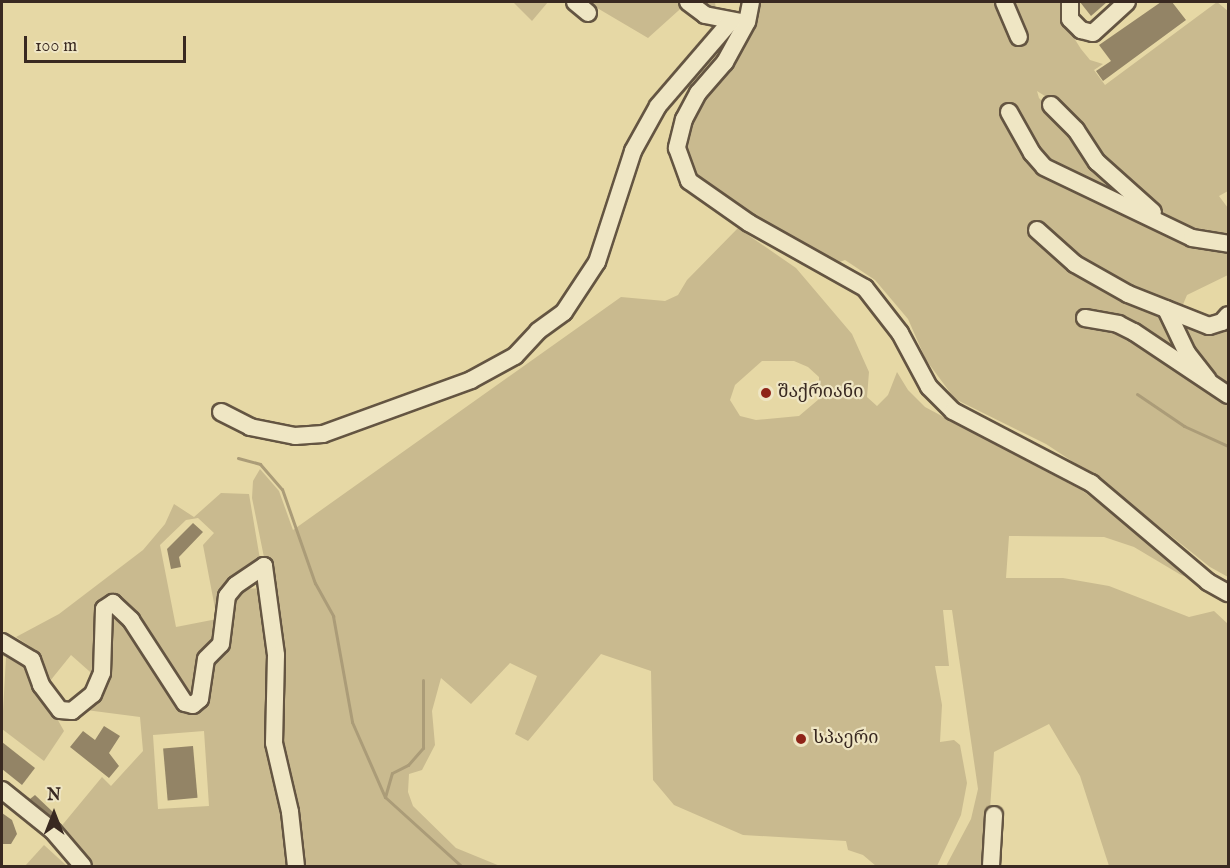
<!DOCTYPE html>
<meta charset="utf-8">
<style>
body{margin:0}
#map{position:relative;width:1230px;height:868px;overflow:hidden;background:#e6d8a5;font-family:"IM FELL English","Noto Serif Georgian",serif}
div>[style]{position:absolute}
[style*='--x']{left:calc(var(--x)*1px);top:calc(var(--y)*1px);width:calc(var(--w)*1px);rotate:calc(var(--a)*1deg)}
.green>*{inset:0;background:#c9ba8f}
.stream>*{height:3px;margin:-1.5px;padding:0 1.5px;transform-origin:1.5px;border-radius:1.5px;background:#ab9c78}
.building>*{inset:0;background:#938466;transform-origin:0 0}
.roads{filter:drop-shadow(2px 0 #645542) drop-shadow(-2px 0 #645542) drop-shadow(0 2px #645542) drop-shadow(0 -2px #645542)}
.minor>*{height:16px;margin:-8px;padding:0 8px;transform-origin:8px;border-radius:8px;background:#efe6c4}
.dots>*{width:16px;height:16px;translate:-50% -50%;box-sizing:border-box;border:3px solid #efe6c4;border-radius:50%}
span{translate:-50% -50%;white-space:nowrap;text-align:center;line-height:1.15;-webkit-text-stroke:4.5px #efe6c4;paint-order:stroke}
.poi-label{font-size:18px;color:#392921}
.left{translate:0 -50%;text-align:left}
.frame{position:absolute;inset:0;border:3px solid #392921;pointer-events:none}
.north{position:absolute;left:24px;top:784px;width:60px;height:60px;-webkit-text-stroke:4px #efe6c4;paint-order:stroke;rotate:0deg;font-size:16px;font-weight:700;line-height:24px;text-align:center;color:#392921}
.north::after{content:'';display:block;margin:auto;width:21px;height:27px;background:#392921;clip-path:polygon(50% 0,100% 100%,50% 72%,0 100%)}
.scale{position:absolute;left:24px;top:36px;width:162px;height:27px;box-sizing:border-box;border:3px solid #392921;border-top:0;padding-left:8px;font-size:18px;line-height:21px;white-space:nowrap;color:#392921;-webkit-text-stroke:4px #efe6c4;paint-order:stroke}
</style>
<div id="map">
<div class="green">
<div style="clip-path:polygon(513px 2px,548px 2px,532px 21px)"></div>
<div style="clip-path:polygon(587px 2px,715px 2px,717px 18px,688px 2px,648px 38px)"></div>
<div style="clip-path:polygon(758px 2px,1061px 2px,1060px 16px,1081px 49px,1090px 60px,1103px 64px,1094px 70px,1105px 85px,1217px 2px,1228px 11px,1228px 191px,1219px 196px,1228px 208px,1228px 239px,1219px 241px,1166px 218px,1098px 158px,1059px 105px,1037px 91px,1039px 98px,1148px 213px,1228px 249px,1228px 275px,1187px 295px,1179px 314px,1164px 312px,1192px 362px,1117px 326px,1228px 397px,1228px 577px,1210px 567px,1102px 481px,1046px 444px,955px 399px,926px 360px,908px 319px,875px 280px,845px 260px,834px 264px,758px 220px,692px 171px,685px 144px,691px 117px,743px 47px)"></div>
<div style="clip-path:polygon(evenodd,738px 228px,796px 268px,852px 334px,869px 372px,867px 397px,877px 406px,888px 395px,897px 372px,908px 390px,925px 407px,1083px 491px,1199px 581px,1181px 575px,1134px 547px,1104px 537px,1009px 536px,1006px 578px,1063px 578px,1109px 586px,1189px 617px,1214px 611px,1228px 624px,1228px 866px,1109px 866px,1080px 776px,1049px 724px,994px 752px,986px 866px,946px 866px,971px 819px,978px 789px,952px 610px,943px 610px,949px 666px,935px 666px,942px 705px,940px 742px,954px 740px,960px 745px,967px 783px,961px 815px,937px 866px,876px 866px,863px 855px,848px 850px,846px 841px,743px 835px,674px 805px,653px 780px,651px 671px,601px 654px,528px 741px,515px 734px,537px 676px,510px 663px,471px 704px,441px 678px,432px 711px,435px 745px,422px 770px,409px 774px,408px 792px,413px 806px,456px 848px,500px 866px,299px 866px,284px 775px,268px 577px,252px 498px,253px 481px,260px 469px,279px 491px,293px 530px,621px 297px,665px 301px,678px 295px,687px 280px,738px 228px,762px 361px,794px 361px,808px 367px,819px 377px,819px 399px,799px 416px,756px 420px,740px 416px,730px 400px,735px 385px,762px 361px)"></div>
<div style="clip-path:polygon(1176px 320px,1228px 321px,1228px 391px,1212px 380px)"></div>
<div style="clip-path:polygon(evenodd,221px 493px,249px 494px,264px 583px,235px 584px,223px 610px,195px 703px,106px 602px,98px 679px,71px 655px,50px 681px,31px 647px,16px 637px,59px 614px,143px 550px,165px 524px,174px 504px,194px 517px,221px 493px,198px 518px,214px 533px,203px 545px,217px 619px,176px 627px,160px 545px,186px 520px,198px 518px)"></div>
<div style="clip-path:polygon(evenodd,264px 588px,294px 866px,89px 866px,59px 829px,102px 777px,111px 786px,143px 751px,140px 717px,86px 710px,111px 606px,196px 712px,238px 589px,264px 588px,204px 731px,209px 806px,158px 809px,153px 735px,204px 731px)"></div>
<div style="clip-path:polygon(2px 646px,21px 654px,64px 731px,44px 761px,2px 729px,6px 657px,2px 656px)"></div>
<div style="clip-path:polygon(44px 845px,67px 866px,25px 866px)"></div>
</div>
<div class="stream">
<div style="--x:1137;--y:394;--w:57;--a:34.2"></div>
<div style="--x:1184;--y:426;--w:48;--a:24.4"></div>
<div style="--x:238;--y:458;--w:23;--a:15"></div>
<div style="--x:260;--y:464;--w:33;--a:49"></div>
<div style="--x:282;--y:489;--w:100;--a:70.7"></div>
<div style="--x:315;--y:583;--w:38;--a:61"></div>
<div style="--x:333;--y:616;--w:108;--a:79.8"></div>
<div style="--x:352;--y:722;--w:82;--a:66.3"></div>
<div style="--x:385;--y:797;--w:103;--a:42.2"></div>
<div style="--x:385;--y:797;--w:25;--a:-74"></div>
<div style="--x:392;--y:773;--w:18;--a:-27"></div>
<div style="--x:408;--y:765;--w:23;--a:-49"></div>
<div style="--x:423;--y:748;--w:68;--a:-90"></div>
</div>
<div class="building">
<div style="clip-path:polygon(1080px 2px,1107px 2px,1091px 16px)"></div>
<div style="clip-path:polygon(1161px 2px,1172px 2px,1186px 20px,1103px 81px,1096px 71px,1111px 61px,1099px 45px)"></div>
<div style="clip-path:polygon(193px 523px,203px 532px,179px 557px,181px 567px,171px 569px,167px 549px)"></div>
<div style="clip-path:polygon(104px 726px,120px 736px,109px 753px,119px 766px,109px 778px,70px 747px,83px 731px,95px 740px)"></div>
<div style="clip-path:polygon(2px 742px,35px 768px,22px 785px,2px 769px)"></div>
<div style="left:193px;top:746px;width:52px;height:30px;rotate:85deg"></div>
<div style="clip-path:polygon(35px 795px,55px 814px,52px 817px,30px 799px)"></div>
<div style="clip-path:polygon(2px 813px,12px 820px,17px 834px,11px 844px,2px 844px)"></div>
</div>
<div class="roads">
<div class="minor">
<div style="--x:575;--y:2;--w:17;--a:40"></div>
<div style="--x:688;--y:2;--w:21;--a:37"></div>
<div style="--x:705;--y:15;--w:37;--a:11"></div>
<div style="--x:751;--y:2;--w:20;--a:101"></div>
<div style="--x:747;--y:22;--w:46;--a:118.8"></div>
<div style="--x:725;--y:62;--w:41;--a:131.1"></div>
<div style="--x:698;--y:93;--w:30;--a:118"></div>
<div style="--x:684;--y:119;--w:30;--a:104"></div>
<div style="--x:677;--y:148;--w:35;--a:70"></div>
<div style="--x:689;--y:181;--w:73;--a:35"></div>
<div style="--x:749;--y:223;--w:133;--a:29.3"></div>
<div style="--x:865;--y:288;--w:57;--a:52.1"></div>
<div style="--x:900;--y:333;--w:61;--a:61.8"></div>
<div style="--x:929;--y:387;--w:34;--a:45"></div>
<div style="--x:953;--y:411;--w:156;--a:27.6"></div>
<div style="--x:1091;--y:483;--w:153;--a:40.2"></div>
<div style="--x:1208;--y:582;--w:23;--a:29"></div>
<div style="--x:1004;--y:2;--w:38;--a:67"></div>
<div style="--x:1070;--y:2;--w:17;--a:90"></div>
<div style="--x:1070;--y:19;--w:16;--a:45"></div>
<div style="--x:1081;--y:30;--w:12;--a:14"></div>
<div style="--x:1093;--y:33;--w:46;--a:-42.4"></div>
<div style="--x:1051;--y:105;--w:35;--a:45"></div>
<div style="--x:1076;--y:130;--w:38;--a:57"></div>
<div style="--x:1097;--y:162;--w:75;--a:41.8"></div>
<div style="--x:1009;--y:112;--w:47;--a:60.7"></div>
<div style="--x:1032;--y:153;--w:18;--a:49"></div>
<div style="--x:1044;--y:167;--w:164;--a:25.6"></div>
<div style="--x:1192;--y:238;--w:36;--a:9"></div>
<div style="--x:1037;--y:230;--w:51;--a:41.8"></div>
<div style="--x:1075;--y:264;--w:61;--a:29.5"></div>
<div style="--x:1128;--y:294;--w:87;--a:21.6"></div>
<div style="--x:1209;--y:326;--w:14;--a:-17"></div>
<div style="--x:1222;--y:322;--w:9;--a:-49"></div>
<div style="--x:1166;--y:309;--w:49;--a:64.5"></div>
<div style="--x:1187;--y:353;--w:34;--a:52"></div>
<div style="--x:1085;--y:318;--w:34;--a:10"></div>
<div style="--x:1118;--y:324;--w:18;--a:27"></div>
<div style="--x:1134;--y:332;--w:113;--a:33.8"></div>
<div style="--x:221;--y:412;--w:33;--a:27"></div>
<div style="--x:250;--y:427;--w:46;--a:11.3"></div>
<div style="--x:295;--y:436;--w:28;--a:-4"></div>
<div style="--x:323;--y:434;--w:158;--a:-20"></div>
<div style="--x:471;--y:380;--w:50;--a:-28.6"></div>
<div style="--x:515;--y:356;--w:34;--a:-47"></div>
<div style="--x:538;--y:331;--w:32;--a:-36"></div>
<div style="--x:564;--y:312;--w:60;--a:-56.6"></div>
<div style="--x:597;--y:262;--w:117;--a:-72"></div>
<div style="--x:633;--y:151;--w:51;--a:-60.9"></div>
<div style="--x:658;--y:106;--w:112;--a:-49.3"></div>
<div style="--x:2;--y:642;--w:35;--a:31"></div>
<div style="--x:32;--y:660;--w:27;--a:70"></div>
<div style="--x:41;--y:685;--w:31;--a:53"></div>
<div style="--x:60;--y:710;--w:12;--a:5"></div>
<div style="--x:72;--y:711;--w:27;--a:-39"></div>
<div style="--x:93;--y:694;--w:23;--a:-67"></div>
<div style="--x:102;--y:673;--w:64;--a:-88.2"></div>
<div style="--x:104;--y:609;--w:11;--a:-34"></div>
<div style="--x:113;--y:603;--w:25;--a:43"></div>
<div style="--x:131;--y:620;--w:99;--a:57"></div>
<div style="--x:185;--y:703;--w:8;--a:14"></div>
<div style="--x:193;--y:705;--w:9;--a:-41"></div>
<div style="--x:200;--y:699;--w:40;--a:-81.5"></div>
<div style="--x:206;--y:659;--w:21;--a:-45"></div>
<div style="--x:221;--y:644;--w:48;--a:-82.9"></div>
<div style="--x:227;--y:596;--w:14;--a:-51"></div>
<div style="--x:236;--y:585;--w:34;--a:-34"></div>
<div style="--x:264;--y:566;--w:90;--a:82.3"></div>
<div style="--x:276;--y:655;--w:88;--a:91.3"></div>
<div style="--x:274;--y:743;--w:71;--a:76.9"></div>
<div style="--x:290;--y:812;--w:54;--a:83.7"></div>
<div style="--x:2;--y:790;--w:65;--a:38.8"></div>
<div style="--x:53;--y:831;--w:46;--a:49.4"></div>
<div style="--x:991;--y:866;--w:51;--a:-86.6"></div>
</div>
</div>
<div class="dots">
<div style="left:766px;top:393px;background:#8f2418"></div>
<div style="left:801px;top:739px;background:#8f2418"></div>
</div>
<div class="poi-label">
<span class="left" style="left:778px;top:393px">შაქრიანი</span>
<span class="left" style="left:813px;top:739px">სპაერი</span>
</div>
<div class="frame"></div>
<div class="north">N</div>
<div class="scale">100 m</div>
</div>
